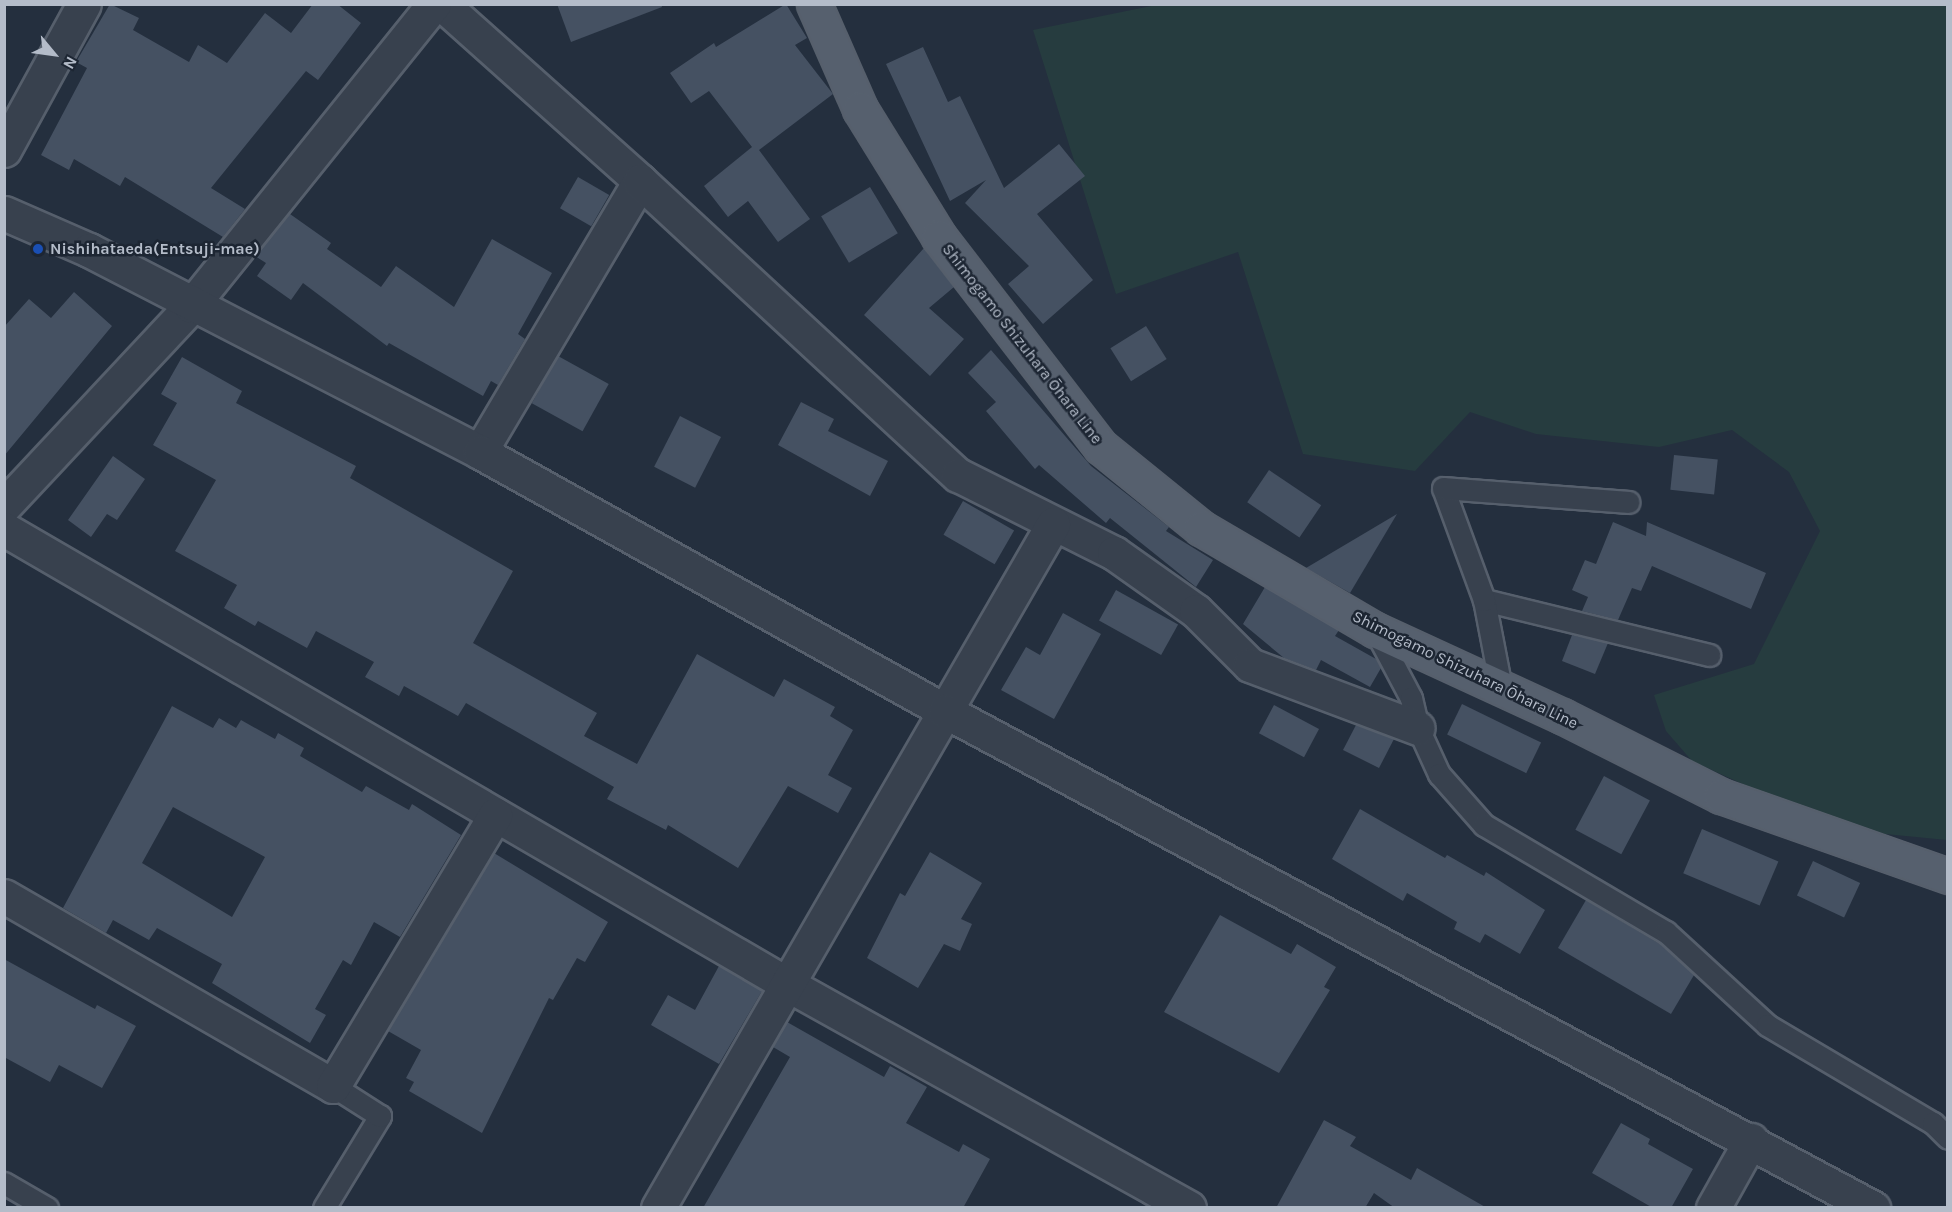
<!DOCTYPE html>
<meta charset="utf-8">
<style>
body{margin:0}
#map{position:relative;width:1952px;height:1212px;overflow:hidden;background:#242f3e;font-family:Karla,sans-serif}
div>[style]{position:absolute}
[style*='--x']{left:calc(var(--x)*1px);top:calc(var(--y)*1px);width:calc(var(--w)*1px);rotate:calc(var(--a)*1deg)}
.green>*{inset:0;background:#263c3f}
.building>*{inset:0;background:#455162;transform-origin:0 0}
.roads{filter:drop-shadow(2px 0 #565f6c) drop-shadow(-2px 0 #565f6c) drop-shadow(0 2px #565f6c) drop-shadow(0 -2px #565f6c)}
.service>*{height:21px;margin:-10.5px;padding:0 10.5px;transform-origin:10.5px;border-radius:10.5px;background:#38414e}
.minor>*{height:33px;margin:-16.5px;padding:0 16.5px;transform-origin:16.5px;border-radius:16.5px;background:#38414e}
.tertiary>*{height:33px;margin:-16.5px;padding:0 16.5px;transform-origin:16.5px;border-radius:16.5px;background:#38414e}
.primary>*{height:33px;margin:-16.5px;padding:0 16.5px;transform-origin:16.5px;border-radius:16.5px;background:#56606e}
.dots>*{width:16px;height:16px;translate:-50% -50%;box-sizing:border-box;border:3px solid #1d2633;border-radius:50%}
span{translate:-50% -50%;white-space:nowrap;text-align:center;line-height:1.15;-webkit-text-stroke:5px #1d2633;paint-order:stroke}
.poi-label{font-size:16px;color:#b4bcc9;font-weight:700}
.left{translate:0 -50%;text-align:left}
.street-label{font-size:16px;color:#b4bcc9}
.frame{position:absolute;inset:0;border:6px solid #b4bcc9;pointer-events:none}
.north{position:absolute;left:24px;top:24px;width:60px;height:60px;-webkit-text-stroke:4px #1d2633;paint-order:stroke;rotate:119deg;font-size:16px;font-weight:700;line-height:24px;text-align:center;color:#b4bcc9}
.north::after{content:'';display:block;margin:auto;width:21px;height:27px;background:#b4bcc9;clip-path:polygon(50% 0,100% 100%,50% 72%,0 100%)}
</style>
<div id="map">
<div class="green">
<div style="clip-path:polygon(1161px 4px,1947px 5px,1947px 840px,1844px 830px,1692px 761px,1666px 731px,1654px 695px,1754px 664px,1820px 531px,1789px 472px,1732px 430px,1659px 447px,1536px 434px,1470px 412px,1415px 471px,1303px 454px,1238px 252px,1116px 294px,1033px 30px)"></div>
</div>
<div class="building">
<div style="clip-path:polygon(110px 4px,139px 18px,133px 30px,189px 62px,198px 45px,227px 63px,265px 13px,291px 33px,313px 4px,337px 4px,361px 23px,318px 80px,306px 71px,211px 188px,245px 209px,223px 237px,125px 177px,120px 186px,74px 159px,69px 170px,41px 155px,87px 68px,76px 62px)"></div>
<div style="clip-path:polygon(557px 4px,661px 4px,662px 7px,571px 42px)"></div>
<div style="clip-path:polygon(786px 4px,807px 38px,795px 45px,833px 94px,759px 150px,810px 219px,778px 242px,748px 201px,728px 217px,704px 186px,752px 147px,709px 91px,691px 103px,670px 73px,714px 43px,716px 47px)"></div>
<div style="clip-path:polygon(923px 47px,948px 102px,960px 96px,1004px 188px,1059px 144px,1085px 176px,1037px 214px,1093px 280px,1043px 324px,1008px 284px,1029px 266px,965px 203px,986px 180px,950px 201px,886px 64px)"></div>
<div style="left:578px;top:177px;width:36px;height:36px;rotate:30deg"></div>
<div style="left:870px;top:187px;width:54px;height:57px;rotate:59deg"></div>
<div style="clip-path:polygon(290px 214px,331px 243px,327px 249px,381px 287px,396px 266px,454px 307px,492px 239px,552px 273px,518px 334px,525px 339px,498px 385px,491px 381px,483px 396px,389px 343px,387px 346px,303px 283px,291px 300px,257px 276px,266px 263px,255px 256px)"></div>
<div style="clip-path:polygon(924px 248px,954px 287px,929px 308px,964px 339px,930px 376px,864px 315px)"></div>
<div style="clip-path:polygon(74px 292px,112px 326px,4px 456px,4px 327px,29px 299px,51px 318px)"></div>
<div style="left:1146px;top:326px;width:39px;height:42px;rotate:58deg"></div>
<div style="clip-path:polygon(991px 350px,1091px 466px,1169px 527px,1166px 531px,1213px 560px,1196px 587px,1110px 518px,1106px 523px,1039px 465px,1035px 469px,986px 411px,996px 402px,968px 373px)"></div>
<div style="left:558px;top:356px;width:58px;height:54px;rotate:29deg"></div>
<div style="clip-path:polygon(182px 357px,242px 391px,236px 403px,356px 466px,350px 478px,513px 571px,473px 643px,597px 713px,584px 736px,637px 764px,697px 654px,774px 697px,784px 679px,835px 707px,830px 716px,853px 730px,828px 775px,852px 788px,838px 813px,788px 786px,738px 868px,668px 825px,666px 830px,607px 799px,614px 787px,466px 703px,458px 716px,404px 686px,399px 696px,365px 677px,374px 662px,316px 631px,307px 648px,258px 621px,255px 626px,224px 608px,237px 585px,175px 551px,216px 480px,153px 445px,177px 403px,161px 394px)"></div>
<div style="clip-path:polygon(801px 402px,834px 419px,828px 431px,888px 461px,870px 496px,778px 445px)"></div>
<div style="left:680px;top:416px;width:46px;height:57px;rotate:27deg"></div>
<div style="left:1674px;top:455px;width:44px;height:35px;rotate:6deg"></div>
<div style="clip-path:polygon(113px 456px,145px 479px,117px 520px,107px 514px,91px 537px,68px 520px)"></div>
<div style="left:1269px;top:470px;width:63px;height:39px;rotate:34deg"></div>
<div style="left:963px;top:501px;width:59px;height:39px;rotate:30deg"></div>
<div style="clip-path:polygon(1397px 514px,1350px 593px,1306px 568px)"></div>
<div style="clip-path:polygon(1613px 522px,1646px 536px,1647px 522px,1766px 573px,1751px 609px,1652px 566px,1641px 591px,1632px 588px,1618px 620px,1582px 611px,1588px 597px,1572px 590px,1585px 560px,1596px 564px)"></div>
<div style="clip-path:polygon(1265px 587px,1339px 630px,1335px 636px,1376px 659px,1381px 668px,1370px 687px,1321px 660px,1316px 670px,1284px 658px,1243px 624px)"></div>
<div style="left:1116px;top:590px;width:71px;height:35px;rotate:29deg"></div>
<div style="clip-path:polygon(1063px 613px,1101px 634px,1054px 719px,1001px 690px,1026px 647px,1040px 655px)"></div>
<div style="clip-path:polygon(1572px 635px,1608px 643px,1595px 674px,1562px 661px)"></div>
<div style="left:1462px;top:704px;width:88px;height:34px;rotate:26deg"></div>
<div style="left:1274px;top:705px;width:51px;height:32px;rotate:28deg"></div>
<div style="clip-path:polygon(evenodd,172px 706px,213px 728px,219px 718px,236px 728px,241px 720px,275px 739px,278px 733px,304px 748px,300px 756px,362px 792px,366px 786px,409px 810px,412px 804px,461px 835px,400px 937px,374px 922px,351px 965px,343px 960px,315px 1009px,326px 1015px,310px 1043px,212px 983px,222px 964px,157px 928px,149px 940px,113px 920px,106px 933px,63px 908px,172px 706px,173px 807px,265px 857px,232px 917px,142px 863px,173px 807px)"></div>
<div style="clip-path:polygon(1356px 725px,1394px 739px,1379px 768px,1343px 750px)"></div>
<div style="left:1604px;top:776px;width:52px;height:61px;rotate:28deg"></div>
<div style="clip-path:polygon(1360px 809px,1445px 858px,1447px 855px,1484px 876px,1486px 872px,1545px 910px,1520px 954px,1485px 934px,1480px 943px,1454px 929px,1457px 922px,1407px 893px,1403px 901px,1332px 859px)"></div>
<div style="left:1702px;top:829px;width:83px;height:48px;rotate:23deg"></div>
<div style="clip-path:polygon(930px 852px,982px 883px,961px 919px,972px 924px,960px 951px,944px 944px,918px 988px,867px 958px,900px 893px,905px 896px)"></div>
<div style="clip-path:polygon(494px 853px,608px 922px,585px 962px,577px 958px,553px 1000px,549px 998px,482px 1133px,409px 1091px,414px 1082px,406px 1078px,421px 1050px,388px 1031px)"></div>
<div style="left:1813px;top:861px;width:52px;height:38px;rotate:25deg"></div>
<div style="clip-path:polygon(1586px 900px,1660px 944px,1694px 975px,1671px 1014px,1558px 948px)"></div>
<div style="clip-path:polygon(1220px 915px,1291px 954px,1297px 944px,1336px 967px,1324px 987px,1330px 990px,1279px 1073px,1164px 1012px)"></div>
<div style="clip-path:polygon(4px 959px,95px 1009px,97px 1005px,136px 1026px,102px 1088px,59px 1065px,50px 1082px,4px 1057px)"></div>
<div style="clip-path:polygon(719px 966px,762px 991px,719px 1064px,651px 1025px,668px 995px,695px 1010px)"></div>
<div style="clip-path:polygon(787px 1022px,884px 1077px,890px 1066px,927px 1087px,906px 1123px,959px 1152px,963px 1144px,990px 1159px,963px 1208px,703px 1208px,790px 1057px,773px 1047px)"></div>
<div style="clip-path:polygon(1324px 1120px,1356px 1137px,1350px 1146px,1411px 1180px,1417px 1168px,1487px 1208px,1395px 1208px,1374px 1193px,1365px 1208px,1276px 1208px)"></div>
<div style="clip-path:polygon(1621px 1123px,1650px 1139px,1648px 1144px,1693px 1169px,1671px 1208px,1653px 1208px,1592px 1173px)"></div>
</div>
<div class="roads">
<div class="service">
<div style="--x:1484;--y:600;--w:232;--a:13.7"></div>
<div style="--x:1375;--y:630;--w:77;--a:62.1"></div>
<div style="--x:1411;--y:698;--w:31;--a:77"></div>
<div style="--x:1418;--y:728;--w:51;--a:65.5"></div>
<div style="--x:1439;--y:774;--w:68;--a:48.6"></div>
<div style="--x:1484;--y:825;--w:211;--a:30.5"></div>
<div style="--x:1666;--y:932;--w:137;--a:42.6"></div>
<div style="--x:1767;--y:1025;--w:193;--a:30.6"></div>
<div style="--x:1933;--y:1123;--w:21;--a:45"></div>
<div style="--x:1501;--y:688;--w:90;--a:-100.9"></div>
<div style="--x:1484;--y:600;--w:119;--a:-110.1"></div>
<div style="--x:1443;--y:488;--w:186;--a:4.3"></div>
<div style="--x:4;--y:1183;--w:50;--a:30.2"></div>
<div style="--x:324;--y:1208;--w:108;--a:-58.7"></div>
<div style="--x:380;--y:1116;--w:56;--a:-147.4"></div>
</div>
<div class="minor">
<div style="--x:442;--y:4;--w:266;--a:41.8"></div>
<div style="--x:640;--y:181;--w:315;--a:120.6"></div>
<div style="--x:4;--y:150;--w:166;--a:-61.3"></div>
<div style="--x:640;--y:181;--w:433;--a:42.8"></div>
<div style="--x:958;--y:475;--w:174;--a:26.6"></div>
<div style="--x:1114;--y:553;--w:100;--a:35.3"></div>
<div style="--x:1196;--y:611;--w:76;--a:45"></div>
<div style="--x:1250;--y:665;--w:179;--a:20.6"></div>
<div style="--x:4;--y:506;--w:274;--a:-46.9"></div>
<div style="--x:191;--y:306;--w:388;--a:-51.2"></div>
<div style="--x:4;--y:529;--w:906;--a:30.16"></div>
<div style="--x:787;--y:984;--w:460;--a:29.1"></div>
<div style="--x:4;--y:896;--w:380;--a:30"></div>
<div style="--x:333;--y:1086;--w:316;--a:-59.1"></div>
<div style="--x:658;--y:1208;--w:790;--a:-59.99"></div>
<div style="--x:1713;--y:1208;--w:78;--a:-60.8"></div>
</div>
<div class="tertiary">
<div style="--x:4;--y:213;--w:93;--a:23.5"></div>
<div style="--x:89;--y:250;--w:440;--a:27.3"></div>
<div style="--x:480;--y:452;--w:532;--a:29.12"></div>
<div style="--x:945;--y:711;--w:1053;--a:28.17"></div>
</div>
<div class="primary">
<div style="--x:814;--y:4;--w:115;--a:66.3"></div>
<div style="--x:860;--y:109;--w:150;--a:58.3"></div>
<div style="--x:939;--y:237;--w:265;--a:52.4"></div>
<div style="--x:1101;--y:447;--w:129;--a:39"></div>
<div style="--x:1201;--y:528;--w:202;--a:30.4"></div>
<div style="--x:1375;--y:630;--w:206;--a:24.7"></div>
<div style="--x:1562;--y:716;--w:178;--a:26.7"></div>
<div style="--x:1721;--y:796;--w:241;--a:19.4"></div>
</div>
</div>
<div class="dots">
<div style="left:38px;top:249px;background:#1a4fb4"></div>
</div>
<div class="poi-label">
<span class="left" style="left:50px;top:249px">Nishihataeda(Entsuji-mae)</span>
</div>
<div class="street-label">
<span style="left:1022px;top:344px;rotate:52deg">Shimogamo Shizuhara Ōhara Line</span>
<span style="left:1465px;top:670px;rotate:26deg">Shimogamo Shizuhara Ōhara Line</span>
</div>
<div class="frame"></div>
<div class="north">N</div>
</div>
